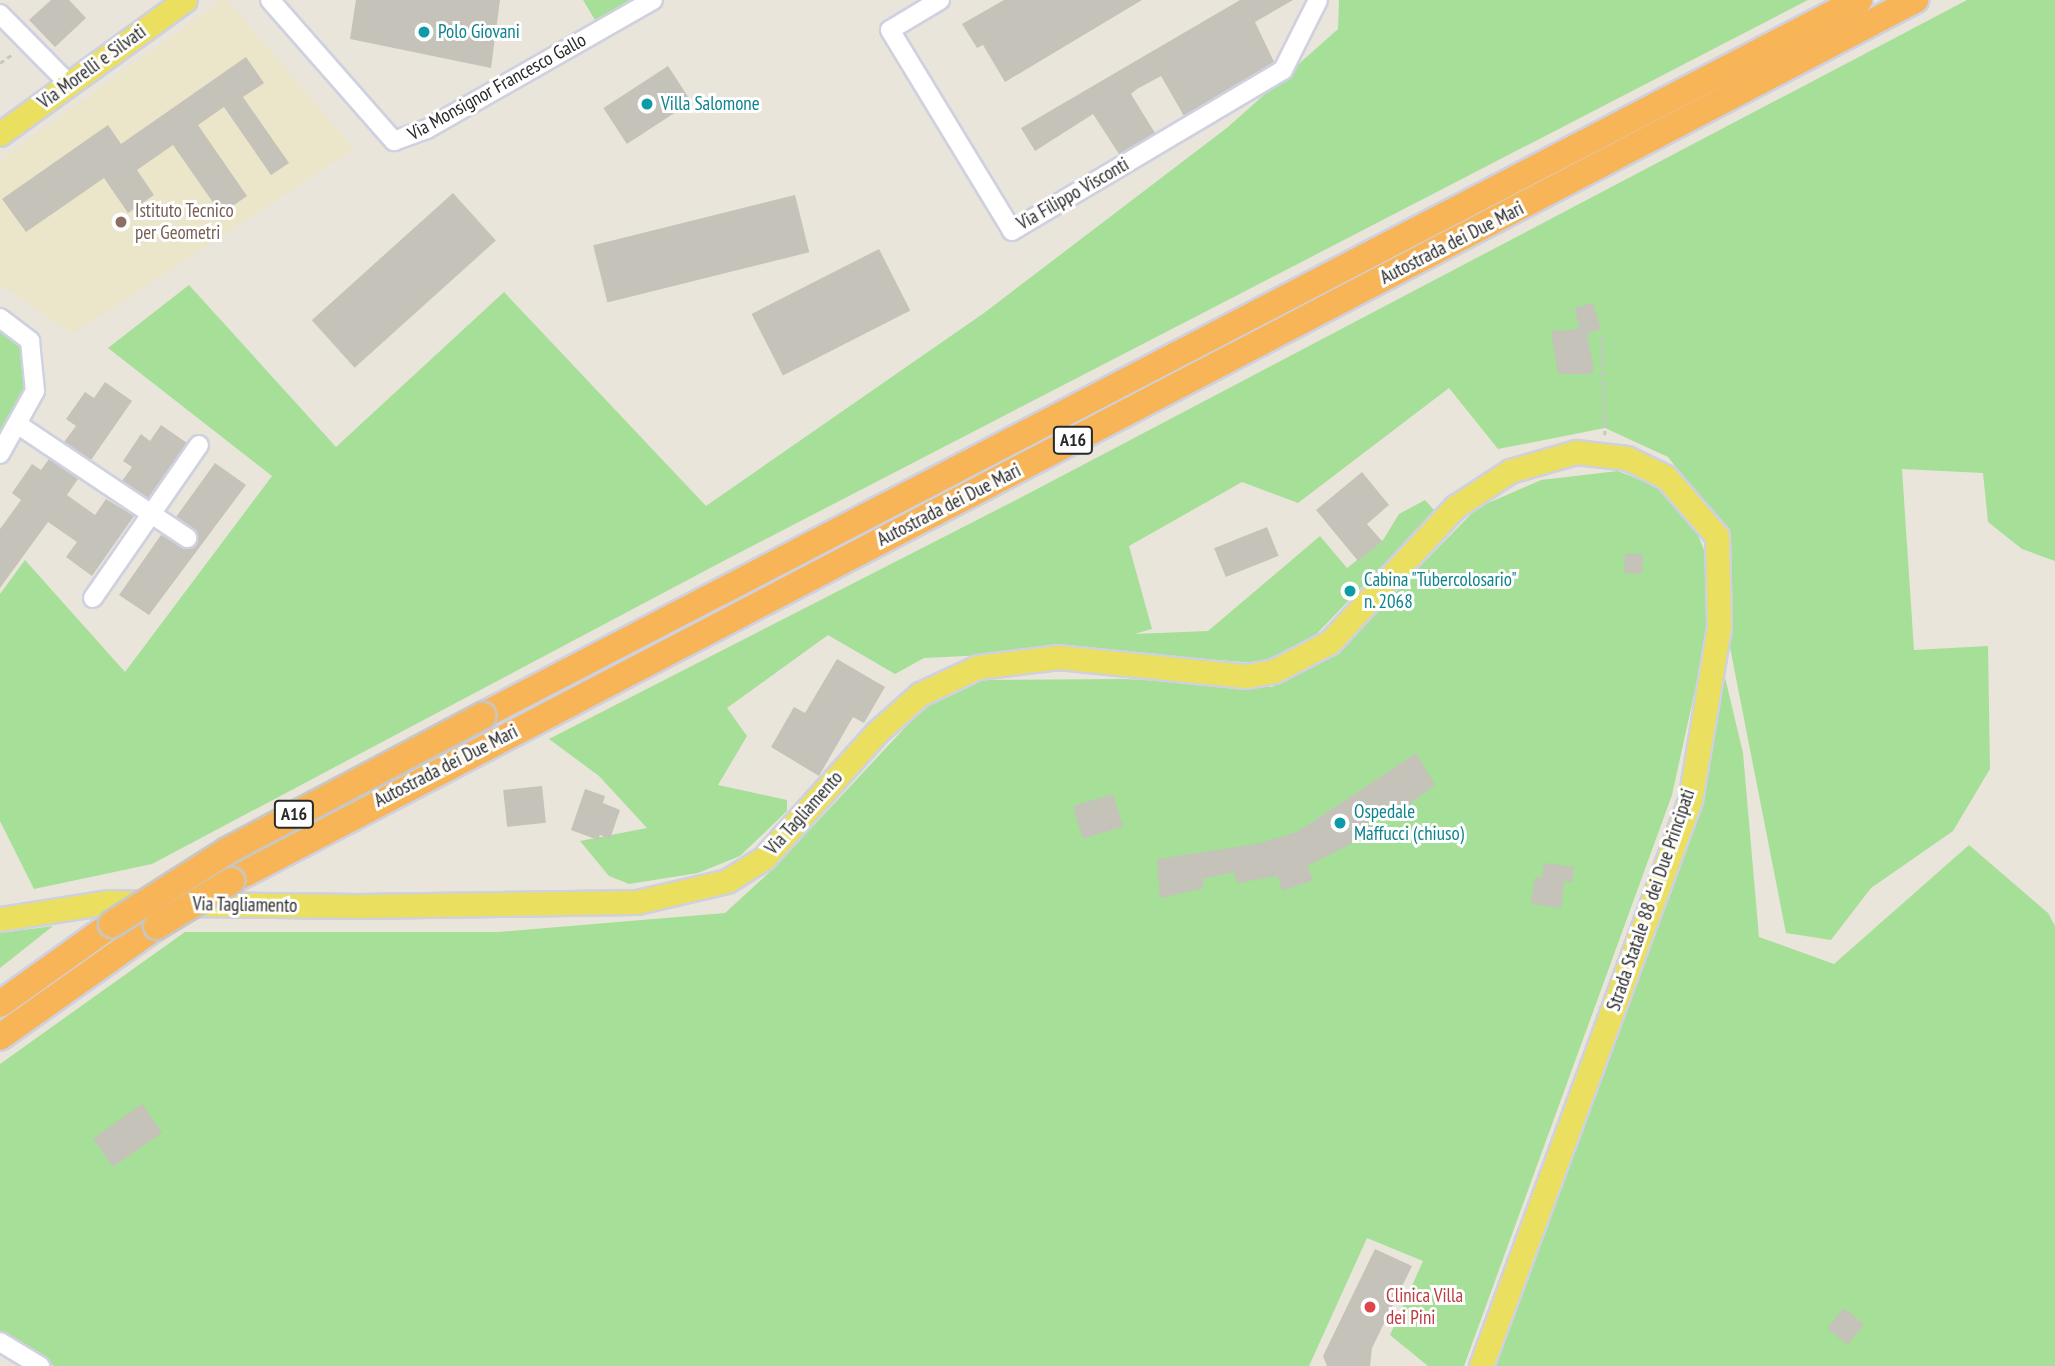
<!DOCTYPE html>
<style>
body{margin:0}
#map{position:relative;width:2055px;height:1366px;overflow:hidden;background:#eae5da;font-family:"PT Sans Narrow",sans-serif}
div>[style]{position:absolute}
[style*='--x']{left:calc(var(--x)*1px);top:calc(var(--y)*1px);width:calc(var(--w)*1px);rotate:calc(var(--a)*1deg)}
.education>*{inset:0;background:#ebe5c9}
.green>*{inset:0;background:#a5df98}
.building>*{inset:0;background:#c5c2b9;transform-origin:0 0}
.path>*{height:2.5px;margin-top:-1.25px;transform-origin:0;background:repeating-linear-gradient(90deg,#c7c7c7 0 5px,transparent 0 8.5px)}
.roads{filter:drop-shadow(2px 0 #cfd0e0) drop-shadow(-2px 0 #cfd0e0) drop-shadow(0 2px #cfd0e0) drop-shadow(0 -2px #cfd0e0)}
.minor>*{height:18px;margin:-9px;padding:0 9px;transform-origin:9px;border-radius:9px;background:#fff}
.major>*{height:23px;margin:-11.5px;padding:0 11.5px;transform-origin:11.5px;border-radius:11.5px;background:#eadf5e}
.highway>*{height:26px;margin:-13px;padding:0 13px;transform-origin:13px;border-radius:13px;background:#f7b557}
.bridges{filter:drop-shadow(2px 0 #c7c7c7) drop-shadow(-2px 0 #c7c7c7) drop-shadow(0 2px #c7c7c7) drop-shadow(0 -2px #c7c7c7)}
.highway-bridge>*{height:26px;margin:-13px;padding:0 13px;transform-origin:13px;border-radius:13px;background:#f7b557}
.dots>*{width:19px;height:19px;translate:-50% -50%;box-sizing:border-box;border:4px solid #fff;border-radius:50%}
span{translate:-50% -50%;white-space:nowrap;text-align:center;line-height:1.15;-webkit-text-stroke:6px #fff;paint-order:stroke}
.shield-label span{padding:2px 5px;background:#fff;border:2px solid;border-radius:5px;-webkit-text-stroke-width:0}
.shield-label{font-size:18px;color:#282828;font-weight:700}
.culture-label{font-size:19px;color:#0d838f}
.left{translate:0 -50%;text-align:left}
.street-label{font-size:19px;color:#282828}
.education-label{font-size:19px;color:#785e54}
.health-label{font-size:19px;color:#be3a42}
</style>
<div id="map">
<div class="education">
<div style="clip-path:polygon(222px 0,227px 0,354px 149px,73px 334px,0 284px,0 160px)"></div>
</div>
<div class="green">
<div style="clip-path:polygon(583px 0,630px 0,595px 20px)"></div>
<div style="clip-path:polygon(1339px 0,1808px 0,731px 557px,152px 864px,34px 889px,0 821px,0 594px,25px 560px,125px 672px,272px 476px,108px 348px,189px 285px,336px 447px,504px 292px,706px 506px,984px 313px,1228px 127px,1338px 29px)"></div>
<div style="clip-path:polygon(1967px 0,2055px 0,2055px 561px,2022px 549px,1988px 522px,1983px 473px,1902px 469px,1914px 650px,1988px 646px,1990px 769px,1953px 831px,1871px 888px,1831px 940px,1786px 933px,1727px 632px,1725px 530px,1668px 457px,1605px 428px,1498px 449px,1449px 388px,1298px 503px,1242px 482px,1129px 546px,1152px 629px,1134px 634px,1208px 631px,1320px 536px,1347px 568px,1383px 540px,1399px 514px,1425px 500px,1435px 511px,1305px 646px,1256px 663px,1095px 650px,924px 658px,895px 674px,828px 635px,727px 708px,747px 736px,718px 785px,787px 800px,787px 811px,740px 856px,698px 873px,629px 884px,609px 876px,580px 841px,647px 828px,599px 776px,549px 739px,1018px 499px)"></div>
<div style="clip-path:polygon(0 318px,30px 341px,35px 373px,0 454px)"></div>
<div style="clip-path:polygon(1618px 471px,1655px 486px,1692px 520px,1710px 565px,1705px 645px,1672px 795px,1464px 1366px,1428px 1366px,1390px 1335px,1423px 1261px,1367px 1238px,1309px 1366px,54px 1366px,0 1334px,0 1064px,185px 932px,498px 932px,725px 913px,773px 869px,927px 704px,975px 680px,1125px 679px,1272px 687px,1338px 650px,1477px 508px,1541px 480px)"></div>
<div style="clip-path:polygon(1719px 652px,1743px 753px,1759px 937px,1834px 964px,1969px 845px,2048px 913px,2055px 926px,2055px 1366px,1492px 1366px,1700px 783px)"></div>
<div style="clip-path:polygon(53px 926px,0 968px,0 933px)"></div>
</div>
<div class="building">
<div style="clip-path:polygon(51px 0,69px 0,86px 18px,55px 47px,29px 20px)"></div>
<div style="clip-path:polygon(356px 0,500px 0,491px 68px,350px 39px)"></div>
<div style="clip-path:polygon(1004px 0,1142px 0,1005px 82px,983px 45px,977px 48px,962px 24px)"></div>
<div style="clip-path:polygon(1240px 0,1293px 0,1255px 22px,1274px 62px,1184px 116px,1161px 76px,1137px 89px,1131px 94px,1155px 133px,1119px 154px,1093px 114px,1035px 151px,1021px 128px)"></div>
<div style="clip-path:polygon(246px 57px,264px 83px,243px 97px,289px 163px,271px 175px,224px 107px,198px 125px,247px 196px,221px 214px,173px 145px,137px 170px,154px 195px,128px 213px,104px 178px,26px 232px,2px 199px,108px 125px,121px 144px)"></div>
<div style="left:668px;top:66px;width:43px;height:77px;rotate:57deg"></div>
<div style="left:453px;top:193px;width:64px;height:190px;rotate:48deg"></div>
<div style="left:795px;top:195px;width:59px;height:208px;rotate:76deg"></div>
<div style="left:879px;top:249px;width:69px;height:143px;rotate:63deg"></div>
<div style="clip-path:polygon(1593px 303px,1601px 329px,1587px 334px,1594px 369px,1590px 374px,1558px 374px,1551px 331px,1579px 329px,1575px 308px)"></div>
<div style="clip-path:polygon(105px 382px,132px 401px,91px 460px,64px 442px,76px 426px,66px 419px,85px 392px,94px 398px)"></div>
<div style="clip-path:polygon(161px 425px,187px 443px,148px 498px,122px 481px,132px 467px,123px 461px,141px 434px,150px 441px)"></div>
<div style="clip-path:polygon(49px 459px,78px 479px,67px 495px,95px 515px,106px 499px,134px 516px,92px 576px,66px 557px,77px 542px,48px 522px,0 588px,0 529px,21px 500px,12px 493px,32px 464px,41px 470px)"></div>
<div style="clip-path:polygon(215px 463px,246px 485px,149px 615px,119px 595px,161px 535px,186px 549px,196px 545px,197px 532px,176px 517px)"></div>
<div style="clip-path:polygon(1362px 472px,1389px 505px,1367px 524px,1382px 541px,1358px 561px,1316px 510px)"></div>
<div style="left:1267px;top:527px;width:31px;height:57px;rotate:68deg"></div>
<div style="left:1625px;top:553px;width:18px;height:20px;rotate:3deg"></div>
<div style="left:1350px;top:581px;width:13px;height:14px;rotate:48deg"></div>
<div style="clip-path:polygon(837px 659px,885px 687px,864px 723px,853px 717px,819px 776px,771px 747px,794px 707px,805px 713px)"></div>
<div style="clip-path:polygon(1416px 753px,1435px 785px,1399px 812px,1393px 802px,1365px 819px,1372px 828px,1351px 844px,1307px 866px,1313px 880px,1282px 891px,1278px 876px,1237px 883px,1234px 872px,1202px 879px,1204px 888px,1160px 898px,1157px 859px,1257px 844px,1297px 832px)"></div>
<div style="left:542px;top:786px;width:37px;height:39px;rotate:84deg"></div>
<div style="clip-path:polygon(585px 789px,605px 796px,603px 803px,620px 810px,610px 839px,600px 835px,598px 840px,571px 830px)"></div>
<div style="left:1113px;top:794px;width:34px;height:42px;rotate:73deg"></div>
<div style="clip-path:polygon(1544px 863px,1574px 867px,1572px 882px,1564px 881px,1561px 908px,1531px 904px,1535px 877px,1542px 878px)"></div>
<div style="left:142px;top:1104px;width:35px;height:60px;rotate:55deg"></div>
<div style="clip-path:polygon(1375px 1249px,1412px 1266px,1372px 1348px,1370px 1366px,1327px 1366px,1323px 1356px)"></div>
<div style="left:1844px;top:1308px;width:26px;height:26px;rotate:40deg"></div>
</div>
<div class="path">
<div style="--x:0;--y:63;--w:17;--a:-36"></div>
<div style="--x:1602;--y:337;--w:98;--a:88.2"></div>
</div>
<div class="roads">
<div class="minor">
<div style="--x:270;--y:0;--w:188;--a:48.7"></div>
<div style="--x:394;--y:141;--w:35;--a:-20"></div>
<div style="--x:427;--y:129;--w:260;--a:-29.7"></div>
<div style="--x:940;--y:0;--w:58;--a:149"></div>
<div style="--x:890;--y:30;--w:235;--a:58.7"></div>
<div style="--x:1012;--y:231;--w:315;--a:-30.7"></div>
<div style="--x:1283;--y:70;--w:78;--a:-63.4"></div>
<div style="--x:0;--y:14;--w:98;--a:45.4"></div>
<div style="--x:0;--y:318;--w:38;--a:37"></div>
<div style="--x:30;--y:341;--w:50;--a:84.3"></div>
<div style="--x:35;--y:391;--w:72;--a:119.1"></div>
<div style="--x:17;--y:424;--w:205;--a:33.8"></div>
<div style="--x:93;--y:598;--w:186;--a:-55.3"></div>
<div style="--x:0;--y:1342;--w:47;--a:31"></div>
</div>
<div class="major">
<div style="--x:0;--y:134;--w:228;--a:-35.9"></div>
<div style="--x:187;--y:904;--w:172;--a:0.7"></div>
<div style="--x:359;--y:906;--w:278;--a:-0.8"></div>
<div style="--x:637;--y:902;--w:92;--a:-13.1"></div>
<div style="--x:727;--y:881;--w:44;--a:-31.9"></div>
<div style="--x:764;--y:858;--w:168;--a:-48.1"></div>
<div style="--x:876;--y:733;--w:59;--a:-41.6"></div>
<div style="--x:920;--y:694;--w:64;--a:-25"></div>
<div style="--x:978;--y:667;--w:81;--a:-7.1"></div>
<div style="--x:1058;--y:657;--w:189;--a:5.8"></div>
<div style="--x:1246;--y:676;--w:28;--a:-10"></div>
<div style="--x:1274;--y:671;--w:63;--a:-27.4"></div>
<div style="--x:1330;--y:642;--w:184;--a:-47.2"></div>
<div style="--x:1455;--y:507;--w:66;--a:-33.2"></div>
<div style="--x:1510;--y:471;--w:69;--a:-16.1"></div>
<div style="--x:1576;--y:452;--w:51;--a:6.7"></div>
<div style="--x:1627;--y:458;--w:43;--a:26"></div>
<div style="--x:1666;--y:477;--w:78;--a:49.2"></div>
<div style="--x:1717;--y:536;--w:91;--a:88.7"></div>
<div style="--x:1719;--y:627;--w:175;--a:99.5"></div>
<div style="--x:1690;--y:800;--w:603;--a:110.27"></div>
<div style="--x:0;--y:919;--w:110;--a:-8.9"></div>
<div style="--x:109;--y:902;--w:44;--a:1.3"></div>
</div>
<div class="highway">
<div style="--x:482;--y:716;--w:1552;--a:-27.47"></div>
<div style="--x:231;--y:881;--w:1901;--a:-27.62"></div>
<div style="--x:0;--y:1004;--w:138;--a:-35.5"></div>
<div style="--x:0;--y:1037;--w:192;--a:-35.3"></div>
</div>
</div>
<div class="bridges">
<div class="highway-bridge">
<div style="--x:112;--y:924;--w:136;--a:-32.4"></div>
<div style="--x:227;--y:851;--w:289;--a:-27.9"></div>
<div style="--x:157;--y:926;--w:87;--a:-31.3"></div>
</div>
</div>
<div class="dots">
<div style="left:424px;top:32px;background:#0f9aa8"></div>
<div style="left:647px;top:104px;background:#0f9aa8"></div>
<div style="left:121px;top:222px;background:#8d6e63"></div>
<div style="left:1350px;top:591px;background:#0f9aa8"></div>
<div style="left:1340px;top:823px;background:#0f9aa8"></div>
<div style="left:1370px;top:1307px;background:#e0444e"></div>
</div>
<div class="shield-label">
<span style="left:1073px;top:440px">A16</span>
<span style="left:294px;top:814px">A16</span>
</div>
<div class="culture-label">
<span class="left" style="left:438px;top:32px">Polo Giovani</span>
<span class="left" style="left:661px;top:104px">Villa Salomone</span>
<span class="left" style="left:1364px;top:591px">Cabina "Tubercolosario"<br>n. 2068</span>
<span class="left" style="left:1354px;top:823px">Ospedale<br>Maffucci (chiuso)</span>
</div>
<div class="street-label">
<span style="left:92px;top:67px;rotate:-36deg">Via Morelli e Silvati</span>
<span style="left:497px;top:87px;rotate:-29deg">Via Monsignor Francesco Gallo</span>
<span style="left:1073px;top:194px;rotate:-30deg">Via Filippo Visconti</span>
<span style="left:1452px;top:243px;rotate:-27deg">Autostrada dei Due Mari</span>
<span style="left:949px;top:505px;rotate:-27deg">Autostrada dei Due Mari</span>
<span style="left:446px;top:766px;rotate:-27deg">Autostrada dei Due Mari</span>
<span style="left:804px;top:813px;rotate:-48deg">Via Tagliamento</span>
<span style="left:1651px;top:900px;rotate:-71deg">Strada Statale 88 dei Due Principati</span>
<span style="left:245px;top:905px;rotate:1deg">Via Tagliamento</span>
</div>
<div class="education-label">
<span class="left" style="left:135px;top:222px">Istituto Tecnico<br>per Geometri</span>
</div>
<div class="health-label">
<span class="left" style="left:1386px;top:1307px">Clinica Villa<br>dei Pini</span>
</div>
</div>
